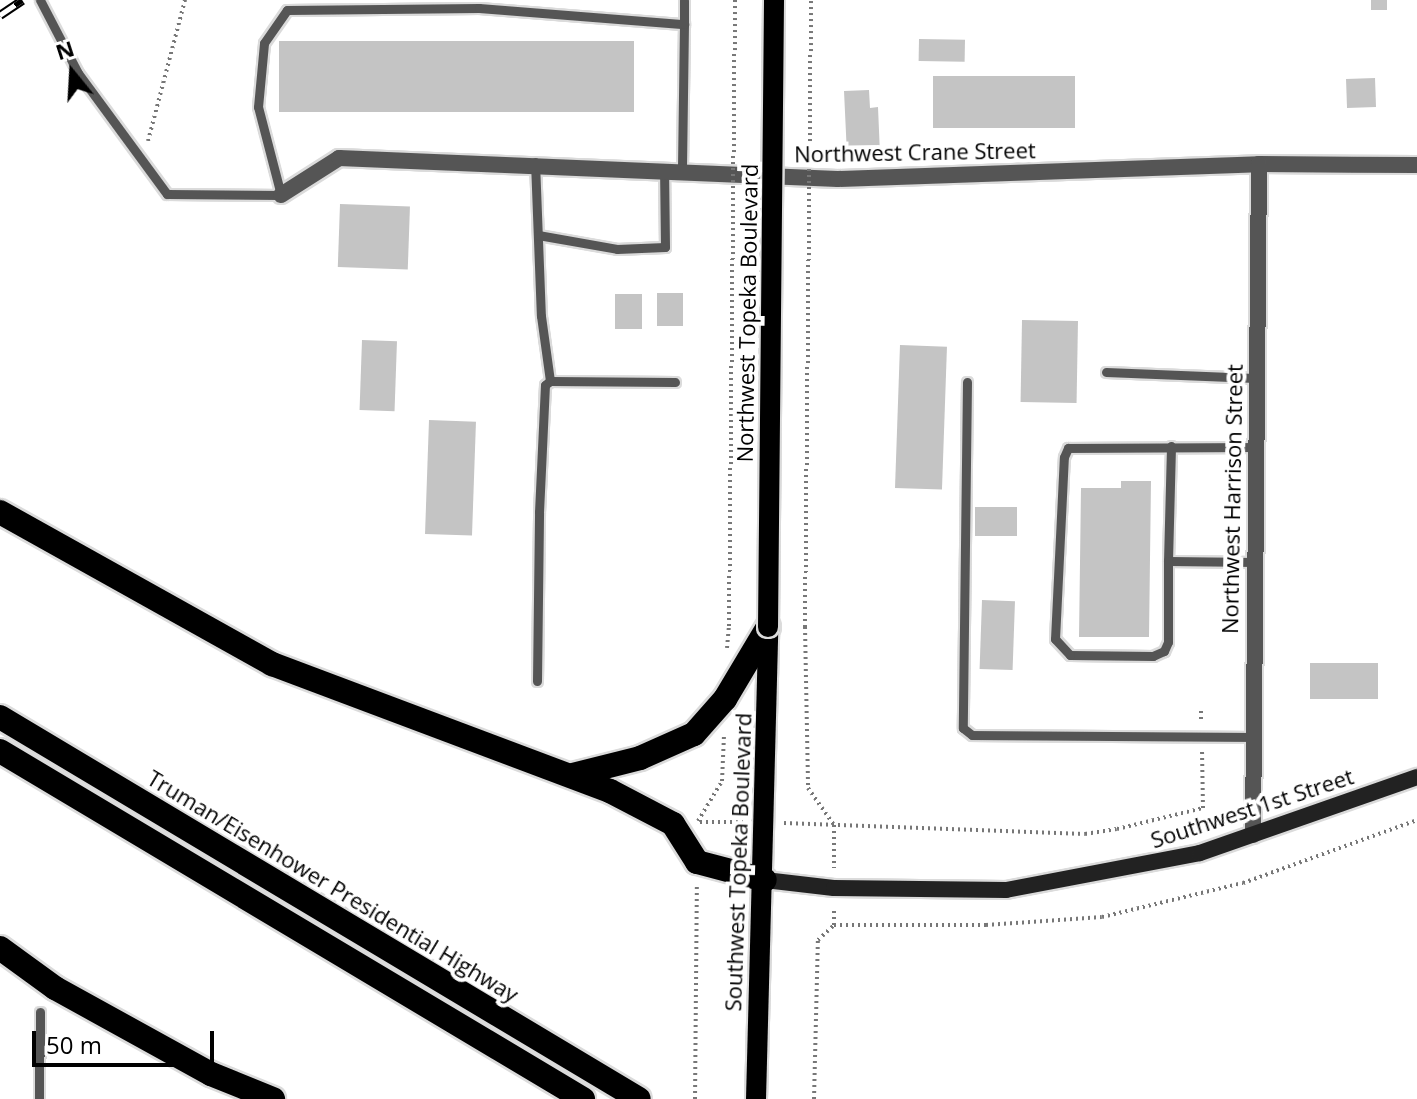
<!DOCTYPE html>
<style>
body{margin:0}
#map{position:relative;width:1417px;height:1099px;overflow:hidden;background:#fff;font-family:"Open Sans",sans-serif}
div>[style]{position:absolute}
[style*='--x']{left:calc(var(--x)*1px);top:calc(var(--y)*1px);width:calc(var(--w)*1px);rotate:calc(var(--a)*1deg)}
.building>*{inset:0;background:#c4c4c4;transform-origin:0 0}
.path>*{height:4px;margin-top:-2px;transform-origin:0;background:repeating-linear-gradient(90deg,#777 0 2px,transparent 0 6px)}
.roads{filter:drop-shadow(2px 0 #dbdbdb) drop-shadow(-2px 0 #dbdbdb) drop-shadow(0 2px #dbdbdb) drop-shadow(0 -2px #dbdbdb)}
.lane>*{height:9px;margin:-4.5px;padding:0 4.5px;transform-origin:4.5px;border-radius:4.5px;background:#555}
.street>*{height:16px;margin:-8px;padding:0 8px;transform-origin:8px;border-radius:8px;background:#555}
.secondary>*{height:16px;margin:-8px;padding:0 8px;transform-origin:8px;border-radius:8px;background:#222}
.primary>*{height:20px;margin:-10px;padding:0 10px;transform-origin:10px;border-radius:10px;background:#000}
.highway>*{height:24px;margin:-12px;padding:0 12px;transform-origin:12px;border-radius:12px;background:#000}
.rail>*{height:9px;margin-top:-4.5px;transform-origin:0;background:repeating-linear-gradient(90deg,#fff 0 18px,#000 0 36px);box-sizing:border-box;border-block:2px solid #000}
.path-bridge>*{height:4px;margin-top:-2px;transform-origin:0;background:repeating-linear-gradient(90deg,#777 0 2px,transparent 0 6px)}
.bridges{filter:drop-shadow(2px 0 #dbdbdb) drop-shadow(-2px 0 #dbdbdb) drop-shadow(0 2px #dbdbdb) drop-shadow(0 -2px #dbdbdb)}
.primary-bridge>*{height:20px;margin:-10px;padding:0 10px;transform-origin:10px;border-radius:10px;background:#000}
span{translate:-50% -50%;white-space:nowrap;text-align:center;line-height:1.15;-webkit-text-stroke:8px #fff;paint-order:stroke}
.street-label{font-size:22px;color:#000}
.north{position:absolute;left:32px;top:32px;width:80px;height:80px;-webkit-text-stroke:6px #fff;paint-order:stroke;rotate:342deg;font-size:22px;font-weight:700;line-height:32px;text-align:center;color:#000}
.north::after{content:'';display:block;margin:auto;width:28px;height:36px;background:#000;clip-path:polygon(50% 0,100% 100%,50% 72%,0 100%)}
.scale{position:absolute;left:32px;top:1031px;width:182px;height:36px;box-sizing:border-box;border:4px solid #000;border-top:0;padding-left:10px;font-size:24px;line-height:28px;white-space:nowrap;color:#000;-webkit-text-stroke:6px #fff;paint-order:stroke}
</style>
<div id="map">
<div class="building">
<div style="left:1371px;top:0;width:16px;height:10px"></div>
<div style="left:919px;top:39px;width:46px;height:22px;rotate:1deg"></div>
<div style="left:279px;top:41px;width:355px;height:71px"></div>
<div style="left:933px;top:76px;width:142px;height:52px"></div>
<div style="left:1375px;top:78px;width:29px;height:29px;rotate:88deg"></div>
<div style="clip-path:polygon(869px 90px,870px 108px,878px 107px,880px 154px,847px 155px,844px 91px)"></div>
<div style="left:340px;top:204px;width:70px;height:63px;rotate:2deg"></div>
<div style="left:657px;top:293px;width:26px;height:33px"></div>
<div style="left:615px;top:294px;width:27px;height:35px"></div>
<div style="left:1022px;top:320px;width:56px;height:82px;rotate:1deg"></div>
<div style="left:362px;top:340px;width:35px;height:70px;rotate:2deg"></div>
<div style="left:900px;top:345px;width:47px;height:143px;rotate:2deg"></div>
<div style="left:429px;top:420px;width:47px;height:114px;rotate:2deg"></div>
<div style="clip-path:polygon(1121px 481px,1151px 481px,1149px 637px,1079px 637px,1081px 488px,1121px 488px)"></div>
<div style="left:975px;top:507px;width:42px;height:29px"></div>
<div style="left:982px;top:600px;width:33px;height:69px;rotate:2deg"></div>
<div style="left:1378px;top:663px;width:36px;height:68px;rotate:90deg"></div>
</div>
<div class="path">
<div style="--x:148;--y:141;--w:146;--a:-75.3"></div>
<div style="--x:805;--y:627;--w:161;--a:88.9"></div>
<div style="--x:808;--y:788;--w:45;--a:54.9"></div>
<div style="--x:834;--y:825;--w:43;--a:90"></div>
<div style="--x:727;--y:648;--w:22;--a:-85"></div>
<div style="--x:1201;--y:711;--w:11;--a:90"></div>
<div style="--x:698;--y:821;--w:47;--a:-59"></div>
<div style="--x:722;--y:781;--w:45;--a:-87.5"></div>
<div style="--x:700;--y:822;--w:43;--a:0"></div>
<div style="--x:784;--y:823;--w:301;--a:2.1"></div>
<div style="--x:1085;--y:834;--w:32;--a:-9"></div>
<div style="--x:1117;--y:829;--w:89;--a:-13.7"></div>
<div style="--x:1203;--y:808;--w:57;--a:-91"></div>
<div style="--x:834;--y:925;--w:152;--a:0"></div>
<div style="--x:986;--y:925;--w:116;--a:-3.9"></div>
<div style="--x:1102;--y:917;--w:145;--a:-13.6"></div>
<div style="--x:1243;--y:883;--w:185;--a:-19.9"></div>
<div style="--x:695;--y:1099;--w:214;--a:-89.5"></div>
<div style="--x:814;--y:1099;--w:159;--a:-88.6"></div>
<div style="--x:818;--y:940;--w:22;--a:-43"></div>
<div style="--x:834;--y:925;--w:16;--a:-90"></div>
</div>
<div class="roads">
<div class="lane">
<div style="--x:40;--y:0;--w:82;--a:62.5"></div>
<div style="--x:78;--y:73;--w:150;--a:53.7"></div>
<div style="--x:167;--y:194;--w:114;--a:0.5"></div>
<div style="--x:281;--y:195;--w:91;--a:-104.6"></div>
<div style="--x:258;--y:107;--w:64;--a:-84.6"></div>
<div style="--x:264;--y:43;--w:40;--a:-55.1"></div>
<div style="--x:287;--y:10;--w:192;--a:-0.6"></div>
<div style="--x:479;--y:8;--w:206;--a:4.5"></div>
<div style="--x:684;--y:24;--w:146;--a:90.8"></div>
<div style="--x:684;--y:0;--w:24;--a:90"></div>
<div style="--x:535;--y:162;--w:154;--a:87.8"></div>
<div style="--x:541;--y:316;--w:66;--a:82.1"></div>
<div style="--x:550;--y:381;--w:125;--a:0.5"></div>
<div style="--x:538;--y:235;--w:80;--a:10"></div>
<div style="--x:617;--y:249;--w:48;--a:-2.4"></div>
<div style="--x:665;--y:247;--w:77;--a:-90.7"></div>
<div style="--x:1106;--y:372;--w:149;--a:2.3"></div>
<div style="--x:967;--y:382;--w:346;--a:90.7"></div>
<div style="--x:963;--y:728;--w:11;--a:38"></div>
<div style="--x:972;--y:735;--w:280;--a:0.4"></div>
<div style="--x:1168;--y:561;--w:115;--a:-88.5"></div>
<div style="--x:1255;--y:562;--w:87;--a:-179.3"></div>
<div style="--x:1168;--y:561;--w:81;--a:90"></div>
<div style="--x:1168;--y:642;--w:10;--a:114"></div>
<div style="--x:1164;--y:651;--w:12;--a:156"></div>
<div style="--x:1153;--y:656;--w:83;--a:-179.3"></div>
<div style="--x:1070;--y:655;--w:22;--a:-133"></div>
<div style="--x:1055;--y:639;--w:182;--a:-87.2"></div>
<div style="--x:1064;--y:457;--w:10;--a:-66"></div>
<div style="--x:1068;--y:448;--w:187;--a:-0.3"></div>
<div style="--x:537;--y:681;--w:169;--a:-89.3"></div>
<div style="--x:539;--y:512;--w:127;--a:-87.3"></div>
<div style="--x:545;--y:385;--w:6;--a:-39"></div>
<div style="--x:39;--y:1099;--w:87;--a:-89.3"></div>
</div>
<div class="street">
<div style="--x:281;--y:195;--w:69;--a:-32.5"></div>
<div style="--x:339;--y:158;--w:499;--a:2.4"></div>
<div style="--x:838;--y:179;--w:421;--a:-2"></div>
<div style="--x:1259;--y:164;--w:158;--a:0.4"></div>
<div style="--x:1253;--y:835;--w:671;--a:-89.49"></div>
</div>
<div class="secondary">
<div style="--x:765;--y:880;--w:69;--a:6.6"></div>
<div style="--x:834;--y:888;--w:172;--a:0.7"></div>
<div style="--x:1006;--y:890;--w:197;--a:-10.8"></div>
<div style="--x:1200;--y:853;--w:230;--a:-19.3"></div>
</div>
<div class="primary">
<div style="--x:756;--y:1099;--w:472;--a:-88.5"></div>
</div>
<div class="highway">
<div style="--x:0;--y:512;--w:312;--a:29.2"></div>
<div style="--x:272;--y:664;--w:361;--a:20.6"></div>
<div style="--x:610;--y:791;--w:71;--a:27.6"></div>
<div style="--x:673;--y:824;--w:45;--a:57.7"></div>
<div style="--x:697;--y:862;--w:70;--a:14.8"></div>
<div style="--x:0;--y:717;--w:744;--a:30.87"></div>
<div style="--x:0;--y:751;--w:679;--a:30.83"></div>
<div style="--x:573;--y:775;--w:69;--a:-14.2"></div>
<div style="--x:640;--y:758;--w:59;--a:-24"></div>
<div style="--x:694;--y:734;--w:47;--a:-48.5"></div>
<div style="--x:725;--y:699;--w:84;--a:-59.2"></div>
<div style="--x:0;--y:948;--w:68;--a:36"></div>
<div style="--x:55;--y:988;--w:178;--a:28.9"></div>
<div style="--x:211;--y:1074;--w:67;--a:22"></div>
</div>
</div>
<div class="rail">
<div style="--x:0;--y:15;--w:27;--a:-34"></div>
</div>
<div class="path-bridge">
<div style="--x:729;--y:626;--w:626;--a:-89.45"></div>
<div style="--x:805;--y:627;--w:627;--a:-89.45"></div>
</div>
<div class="bridges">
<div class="primary-bridge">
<div style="--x:768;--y:627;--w:627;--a:-89.45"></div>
</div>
</div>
<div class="street-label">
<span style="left:915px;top:152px;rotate:-1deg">Northwest Crane Street</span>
<span style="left:747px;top:313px;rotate:-89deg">Northwest Topeka Boulevard</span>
<span style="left:1232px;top:499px;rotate:-89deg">Northwest Harrison Street</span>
<span style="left:1252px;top:808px;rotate:-18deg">Southwest 1st Street</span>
<span style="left:738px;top:862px;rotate:-88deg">Southwest Topeka Boulevard</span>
<span style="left:333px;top:886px;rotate:31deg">Truman/Eisenhower Presidential Highway</span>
</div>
<div class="north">N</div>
<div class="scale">50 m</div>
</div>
